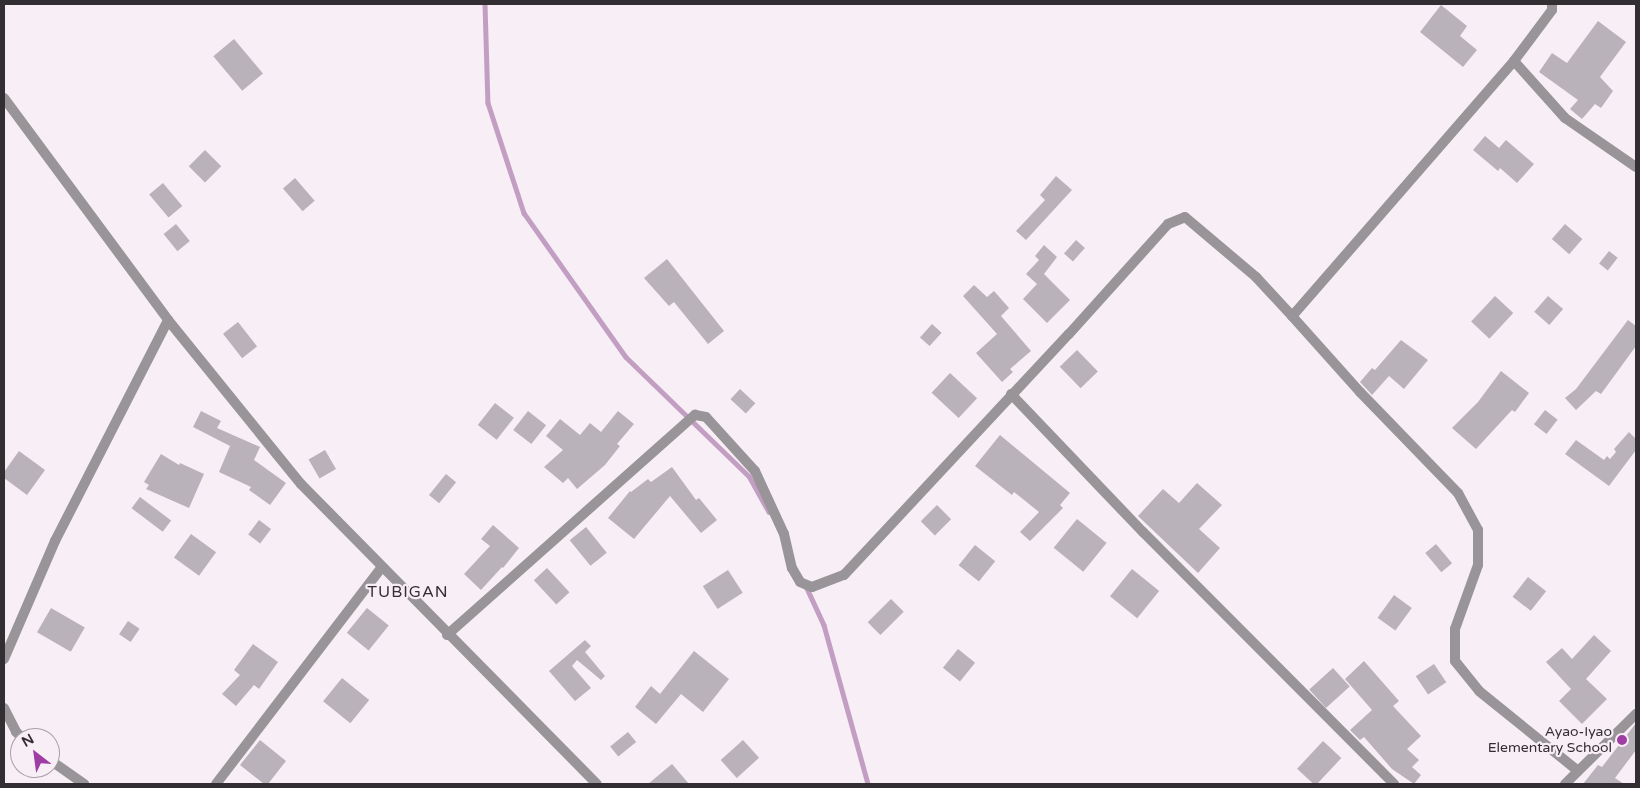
<!DOCTYPE html>
<style>
body{margin:0}
#map{position:relative;width:1640px;height:788px;overflow:hidden;background:#f7eef6;font-family:"Varela Round",sans-serif}
div>[style]{position:absolute}
[style*='--x']{left:calc(var(--x)*1px);top:calc(var(--y)*1px);width:calc(var(--w)*1px);rotate:calc(var(--a)*1deg)}
.stream>*{height:4.5px;margin:-2.25px;padding:0 2.25px;transform-origin:2.25px;border-radius:2.25px;background:#c29fc2}
.building>*{inset:0;background:#bab2ba;transform-origin:0 0}
.street>*{height:10px;margin:-5px;padding:0 5px;transform-origin:5px;border-radius:5px;background:#989498}
.dots>*{width:14px;height:14px;translate:-50% -50%;box-sizing:border-box;border:2px solid #f7eef6;border-radius:50%}
span{translate:-50% -50%;white-space:nowrap;text-align:center;line-height:1.15;-webkit-text-stroke:4.5px #f7eef6;paint-order:stroke}
.poi-label{font-size:14px;color:#322e32}
.right{translate:-100% -50%;text-align:right}
.quarter-label{font-size:16px;color:#322e32;letter-spacing:1px}
.frame{position:absolute;inset:0;border:5px solid #322e32;pointer-events:none}
.north{position:absolute;left:10px;top:728px;width:50px;height:50px;box-sizing:border-box;background:#f7eef6;border:1px solid #a8a1a8;border-radius:50%;rotate:330deg;font-size:14px;font-weight:700;line-height:20px;text-align:center;color:#322e32}
.north::after{content:'';display:block;margin:auto;width:18px;height:22px;background:#a03da4;clip-path:polygon(50% 0,100% 100%,50% 72%,0 100%)}
</style>
<div id="map">
<div class="stream">
<div style="--x:485;--y:4;--w:99;--a:88.3"></div>
<div style="--x:488;--y:103;--w:116;--a:71.9"></div>
<div style="--x:524;--y:213;--w:176;--a:54.7"></div>
<div style="--x:626;--y:357;--w:171;--a:44.1"></div>
<div style="--x:749;--y:476;--w:41;--a:60.9"></div>
<div style="--x:806;--y:586;--w:43;--a:65.2"></div>
<div style="--x:824;--y:625;--w:165;--a:74.5"></div>
</div>
<div class="building">
<div style="clip-path:polygon(1441px 5px,1467px 26px,1460px 36px,1477px 50px,1463px 67px,1420px 32px)"></div>
<div style="clip-path:polygon(1598px 21px,1626px 42px,1600px 77px,1613px 91px,1601px 108px,1595px 104px,1582px 119px,1570px 109px,1578px 100px,1539px 72px,1552px 53px,1567px 63px)"></div>
<div style="left:234px;top:39px;width:45px;height:27px;rotate:50deg"></div>
<div style="clip-path:polygon(1485px 136px,1499px 148px,1506px 140px,1534px 164px,1517px 183px,1500px 168px,1498px 171px,1473px 150px)"></div>
<div style="left:205px;top:150px;width:23px;height:23px;rotate:45deg"></div>
<div style="clip-path:polygon(1056px 176px,1072px 190px,1026px 240px,1016px 231px,1045px 200px,1040px 195px)"></div>
<div style="left:295px;top:178px;width:30px;height:16px;rotate:49deg"></div>
<div style="left:163px;top:183px;width:30px;height:18px;rotate:50deg"></div>
<div style="left:176px;top:224px;width:22px;height:16px;rotate:51deg"></div>
<div style="left:1565px;top:224px;width:23px;height:20px;rotate:41deg"></div>
<div style="left:1076px;top:240px;width:12px;height:18px;rotate:42deg"></div>
<div style="clip-path:polygon(1044px 245px,1057px 257px,1044px 274px,1070px 300px,1047px 323px,1023px 299px,1037px 284px,1026px 274px,1039px 260px,1035px 256px)"></div>
<div style="left:1609px;top:251px;width:11px;height:16px;rotate:38deg"></div>
<div style="clip-path:polygon(667px 259px,724px 331px,708px 344px,674px 302px,669px 306px,644px 278px)"></div>
<div style="clip-path:polygon(974px 285px,987px 297px,994px 291px,1009px 308px,1001px 316px,1031px 351px,1010px 369px,1013px 372px,1002px 382px,976px 353px,997px 334px,963px 296px)"></div>
<div style="left:1495px;top:296px;width:25px;height:35px;rotate:43deg"></div>
<div style="left:1548px;top:296px;width:20px;height:21px;rotate:41deg"></div>
<div style="clip-path:polygon(1628px 320px,1636px 326px,1636px 346px,1601px 394px,1596px 391px,1576px 410px,1565px 398px,1576px 389px)"></div>
<div style="left:238px;top:322px;width:31px;height:19px;rotate:52deg"></div>
<div style="left:932px;top:324px;width:13px;height:18px;rotate:42deg"></div>
<div style="clip-path:polygon(1401px 340px,1428px 360px,1404px 389px,1389px 376px,1372px 395px,1360px 382px,1372px 368px,1375px 370px)"></div>
<div style="left:1077px;top:350px;width:30px;height:24px;rotate:46deg"></div>
<div style="clip-path:polygon(1501px 371px,1529px 393px,1515px 412px,1512px 410px,1476px 449px,1452px 428px,1478px 402px)"></div>
<div style="left:950px;top:373px;width:37px;height:27px;rotate:43deg"></div>
<div style="left:740px;top:389px;width:21px;height:14px;rotate:43deg"></div>
<div style="left:495px;top:403px;width:24px;height:28px;rotate:38deg"></div>
<div style="left:1545px;top:410px;width:16px;height:18px;rotate:38deg"></div>
<div style="clip-path:polygon(201px 411px,221px 421px,217px 428px,260px 447px,254px 460px,286px 483px,270px 505px,249px 490px,251px 487px,219px 472px,230px 446px,193px 427px)"></div>
<div style="left:528px;top:411px;width:23px;height:24px;rotate:38deg"></div>
<div style="clip-path:polygon(618px 411px,634px 424px,617px 444px,620px 446px,605px 465px,577px 489px,568px 478px,563px 483px,544px 467px,563px 450px,546px 436px,560px 419px,580px 435px,590px 423px,601px 432px)"></div>
<div style="clip-path:polygon(1629px 432px,1636px 439px,1636px 450px,1609px 486px,1565px 454px,1576px 440px,1604px 460px,1607px 456px,1610px 459px,1616px 452px,1614px 449px)"></div>
<div style="clip-path:polygon(1000px 435px,1070px 493px,1060px 505px,1063px 508px,1030px 541px,1020px 532px,1039px 512px,1014px 492px,1012px 495px,975px 466px)"></div>
<div style="left:325px;top:450px;width:22px;height:19px;rotate:60deg"></div>
<div style="clip-path:polygon(19px 451px,45px 470px,27px 495px,4px 478px,4px 472px)"></div>
<div style="clip-path:polygon(161px 454px,179px 465px,180px 463px,204px 474px,189px 508px,146px 489px,149px 485px,144px 482px)"></div>
<div style="clip-path:polygon(672px 467px,696px 500px,699px 498px,717px 520px,701px 533px,670px 496px,634px 539px,608px 518px,630px 491px,631px 492px,648px 479px,651px 482px)"></div>
<div style="left:446px;top:474px;width:13px;height:27px;rotate:39deg"></div>
<div style="clip-path:polygon(1197px 483px,1222px 505px,1199px 529px,1220px 548px,1198px 573px,1138px 516px,1163px 489px,1179px 503px)"></div>
<div style="left:140px;top:497px;width:39px;height:14px;rotate:37deg"></div>
<div style="left:937px;top:505px;width:20px;height:23px;rotate:45deg"></div>
<div style="left:1077px;top:519px;width:38px;height:37px;rotate:39deg"></div>
<div style="left:259px;top:520px;width:15px;height:18px;rotate:37deg"></div>
<div style="clip-path:polygon(493px 525px,519px 548px,503px 568px,502px 567px,481px 590px,464px 574px,490px 546px,481px 539px)"></div>
<div style="left:586px;top:527px;width:33px;height:21px;rotate:51deg"></div>
<div style="left:191px;top:534px;width:31px;height:29px;rotate:36deg"></div>
<div style="left:1436px;top:544px;width:25px;height:14px;rotate:50deg"></div>
<div style="left:975px;top:545px;width:26px;height:26px;rotate:39deg"></div>
<div style="left:547px;top:568px;width:33px;height:18px;rotate:47deg"></div>
<div style="left:1132px;top:569px;width:35px;height:35px;rotate:39deg"></div>
<div style="left:728px;top:570px;width:27px;height:30px;rotate:57deg"></div>
<div style="left:1528px;top:577px;width:23px;height:25px;rotate:38deg"></div>
<div style="left:1394px;top:595px;width:22px;height:28px;rotate:36deg"></div>
<div style="left:891px;top:599px;width:18px;height:33px;rotate:45deg"></div>
<div style="left:51px;top:608px;width:39px;height:28px;rotate:30deg"></div>
<div style="left:367px;top:608px;width:28px;height:32px;rotate:39deg"></div>
<div style="left:128px;top:621px;width:14px;height:16px;rotate:34deg"></div>
<div style="clip-path:polygon(1594px 635px,1611px 651px,1586px 679px,1607px 699px,1582px 724px,1559px 701px,1571px 689px,1546px 662px,1562px 648px,1572px 659px)"></div>
<div style="clip-path:polygon(585px 640px,591px 646px,585px 652px,605px 676px,601px 680px,577px 660px,572px 666px,591px 688px,575px 701px,549px 671px)"></div>
<div style="clip-path:polygon(253px 644px,278px 662px,259px 689px,254px 685px,236px 706px,222px 694px,240px 675px,234px 670px)"></div>
<div style="left:958px;top:649px;width:22px;height:24px;rotate:39deg"></div>
<div style="clip-path:polygon(694px 651px,729px 679px,703px 712px,681px 694px,656px 724px,635px 707px,651px 686px,660px 694px)"></div>
<div style="clip-path:polygon(1364px 661px,1399px 701px,1393px 706px,1421px 736px,1407px 749px,1419px 760px,1412px 767px,1421px 775px,1414px 784px,1392px 769px,1364px 737px,1360px 740px,1350px 730px,1372px 710px,1345px 679px)"></div>
<div style="left:1434px;top:664px;width:22px;height:22px;rotate:56deg"></div>
<div style="left:1333px;top:668px;width:25px;height:32px;rotate:48deg"></div>
<div style="left:342px;top:678px;width:35px;height:30px;rotate:39deg"></div>
<div style="clip-path:polygon(1636px 723px,1636px 750px,1615px 778px,1624px 784px,1583px 784px,1598px 765px,1602px 767px)"></div>
<div style="left:628px;top:732px;width:13px;height:23px;rotate:51deg"></div>
<div style="clip-path:polygon(260px 740px,286px 761px,268px 784px,264px 784px,240px 765px)"></div>
<div style="left:743px;top:740px;width:24px;height:30px;rotate:48deg"></div>
<div style="left:1323px;top:741px;width:25px;height:38px;rotate:43deg"></div>
<div style="clip-path:polygon(672px 764px,689px 784px,648px 784px)"></div>
</div>
<div class="street">
<div style="--x:1552;--y:4;--w:6;--a:90"></div>
<div style="--x:1552;--y:10;--w:64;--a:126.7"></div>
<div style="--x:1514;--y:61;--w:76;--a:48.2"></div>
<div style="--x:1565;--y:118;--w:86;--a:34.6"></div>
<div style="--x:1514;--y:61;--w:338;--a:131"></div>
<div style="--x:1292;--y:316;--w:102;--a:48.2"></div>
<div style="--x:1360;--y:392;--w:141;--a:45.9"></div>
<div style="--x:1458;--y:493;--w:42;--a:61.6"></div>
<div style="--x:1478;--y:530;--w:35;--a:90"></div>
<div style="--x:1478;--y:565;--w:68;--a:109.8"></div>
<div style="--x:1455;--y:629;--w:32;--a:90"></div>
<div style="--x:1455;--y:661;--w:38;--a:51"></div>
<div style="--x:1479;--y:691;--w:127;--a:38.9"></div>
<div style="--x:4;--y:98;--w:276;--a:53.5"></div>
<div style="--x:168;--y:320;--w:211;--a:51"></div>
<div style="--x:301;--y:484;--w:421;--a:45.4"></div>
<div style="--x:1011;--y:394;--w:191;--a:46.3"></div>
<div style="--x:1143;--y:532;--w:356;--a:45.1"></div>
<div style="--x:447;--y:635;--w:332;--a:-41.6"></div>
<div style="--x:695;--y:415;--w:11;--a:10"></div>
<div style="--x:706;--y:417;--w:73;--a:47.8"></div>
<div style="--x:755;--y:471;--w:69;--a:65.3"></div>
<div style="--x:784;--y:534;--w:35;--a:77"></div>
<div style="--x:792;--y:568;--w:16;--a:60"></div>
<div style="--x:800;--y:582;--w:13;--a:23"></div>
<div style="--x:812;--y:587;--w:34;--a:-21"></div>
<div style="--x:844;--y:575;--w:330;--a:-47"></div>
<div style="--x:1069;--y:334;--w:148;--a:-48"></div>
<div style="--x:1168;--y:224;--w:18;--a:-22"></div>
<div style="--x:1185;--y:217;--w:93;--a:40.2"></div>
<div style="--x:1256;--y:277;--w:53;--a:47.3"></div>
<div style="--x:4;--y:659;--w:129;--a:-66.6"></div>
<div style="--x:55;--y:541;--w:248;--a:-62.9"></div>
<div style="--x:4;--y:708;--w:27;--a:63"></div>
<div style="--x:16;--y:732;--w:9;--a:41"></div>
<div style="--x:50;--y:760;--w:42;--a:35.2"></div>
<div style="--x:216;--y:784;--w:273;--a:-52.6"></div>
<div style="--x:1565;--y:784;--w:100;--a:-44.6"></div>
</div>
<div class="dots">
<div style="left:1622px;top:740px;background:#a03da4"></div>
</div>
<div class="poi-label">
<span class="right" style="left:1612px;top:740px">Ayao-Iyao<br>Elementary School</span>
</div>
<div class="quarter-label">
<span style="left:408px;top:592px">TUBIGAN</span>
</div>
<div class="frame"></div>
<div class="north">N</div>
</div>
